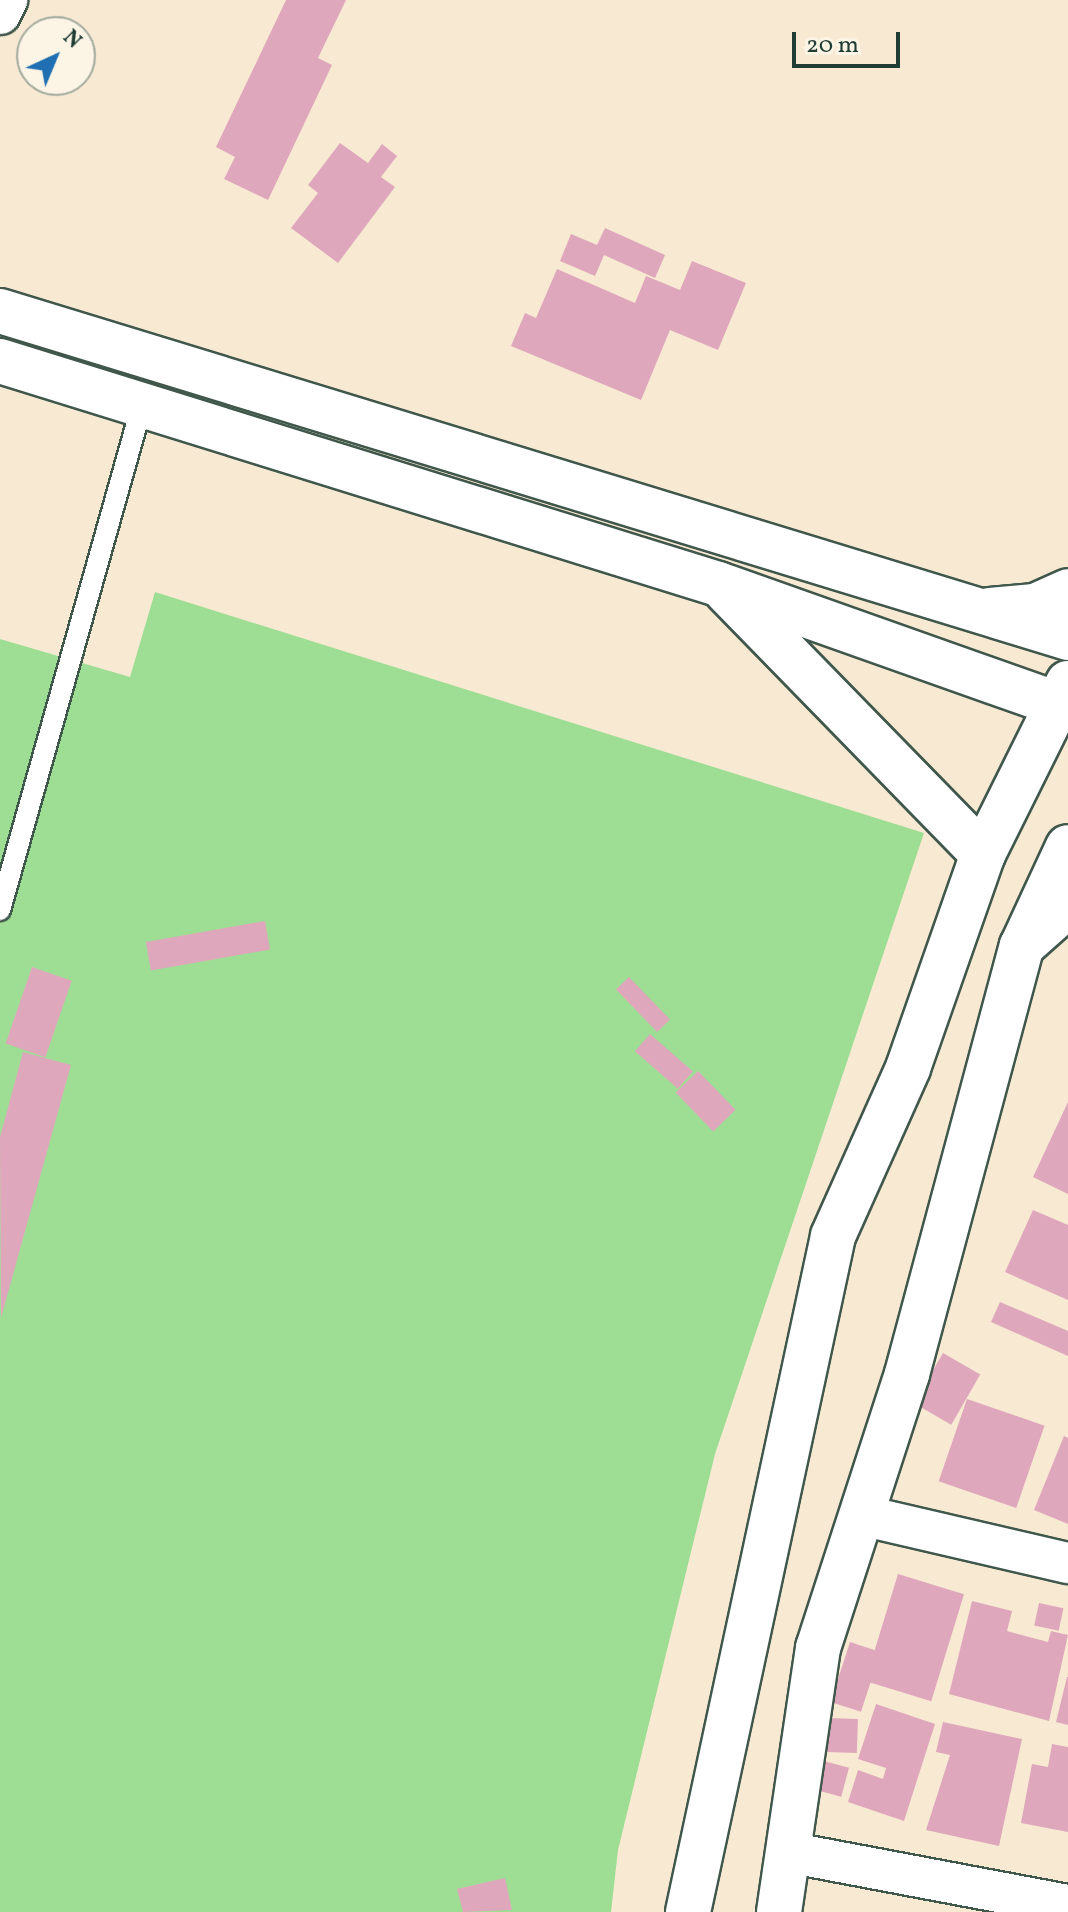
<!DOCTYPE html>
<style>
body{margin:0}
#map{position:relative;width:1068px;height:1912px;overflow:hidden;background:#f8e9d3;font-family:Vollkorn,serif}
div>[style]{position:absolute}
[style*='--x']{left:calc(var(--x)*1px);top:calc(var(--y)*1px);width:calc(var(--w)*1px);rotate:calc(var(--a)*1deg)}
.green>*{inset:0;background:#9ede94}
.building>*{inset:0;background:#dfa7bc;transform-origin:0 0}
.roads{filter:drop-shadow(2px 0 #40574c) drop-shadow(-2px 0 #40574c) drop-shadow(0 2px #40574c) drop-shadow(0 -2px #40574c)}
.service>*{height:20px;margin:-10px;padding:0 10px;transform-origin:10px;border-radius:10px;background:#fff}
.minor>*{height:40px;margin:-20px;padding:0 20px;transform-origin:20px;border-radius:20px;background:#fff}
.tertiary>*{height:44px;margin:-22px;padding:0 22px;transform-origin:22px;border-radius:22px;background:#fff}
.primary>*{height:44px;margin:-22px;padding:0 22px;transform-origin:22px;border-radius:22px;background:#fff}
span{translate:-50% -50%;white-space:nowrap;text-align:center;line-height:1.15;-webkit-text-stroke:8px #fcf5e5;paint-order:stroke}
.north{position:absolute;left:16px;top:16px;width:80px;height:80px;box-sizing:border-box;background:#fcf5e5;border:2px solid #a4ab9e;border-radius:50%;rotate:44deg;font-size:22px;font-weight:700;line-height:32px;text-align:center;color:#1f3d34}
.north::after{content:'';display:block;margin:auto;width:28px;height:36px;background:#1f6fb2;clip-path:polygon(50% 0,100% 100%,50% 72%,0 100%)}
.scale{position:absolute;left:792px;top:32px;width:108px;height:36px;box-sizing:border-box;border:4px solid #1f3d34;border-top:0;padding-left:10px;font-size:24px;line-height:28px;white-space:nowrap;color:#1f3d34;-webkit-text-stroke:6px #fcf5e5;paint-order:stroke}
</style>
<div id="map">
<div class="green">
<div style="clip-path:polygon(155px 592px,924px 833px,715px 1454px,618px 1850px,611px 1912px,0 1912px,0 639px,130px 677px)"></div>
</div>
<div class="building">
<div style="clip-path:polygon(286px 0,346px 0,318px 58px,332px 65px,268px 200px,224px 179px,235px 157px,216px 147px)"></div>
<div style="clip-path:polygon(340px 143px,368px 163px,382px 144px,397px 156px,381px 177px,395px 187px,338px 263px,291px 228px,318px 193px,308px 185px)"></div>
<div style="clip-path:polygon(605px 228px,665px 255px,655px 278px,604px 255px,595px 276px,560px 261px,571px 234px,597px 245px)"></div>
<div style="clip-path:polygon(692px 261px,746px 283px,718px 350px,670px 330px,641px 400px,511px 346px,525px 313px,536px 318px,557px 269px,635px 303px,646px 276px,680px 290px)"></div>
<div style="left:265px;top:921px;width:29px;height:121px;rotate:80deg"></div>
<div style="left:32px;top:967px;width:42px;height:81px;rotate:19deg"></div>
<div style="left:629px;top:977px;width:59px;height:18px;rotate:46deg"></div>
<div style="left:650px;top:1034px;width:57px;height:23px;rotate:41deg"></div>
<div style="clip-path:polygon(23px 1052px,71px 1065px,1px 1318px,0 1137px)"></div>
<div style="left:698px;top:1071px;width:54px;height:31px;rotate:46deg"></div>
<div style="clip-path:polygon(1068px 1102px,1068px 1194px,1033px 1177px)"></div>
<div style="clip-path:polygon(1033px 1210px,1068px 1225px,1068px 1300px,1005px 1272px)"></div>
<div style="clip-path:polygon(1000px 1302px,1068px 1331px,1068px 1356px,991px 1322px)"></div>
<div style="left:943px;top:1353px;width:43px;height:58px;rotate:30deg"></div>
<div style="left:967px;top:1399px;width:82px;height:87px;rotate:19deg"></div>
<div style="clip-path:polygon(1064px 1436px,1068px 1438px,1068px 1524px,1034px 1510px)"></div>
<div style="left:898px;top:1574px;width:69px;height:112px;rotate:17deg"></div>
<div style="clip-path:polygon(972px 1601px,1012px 1611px,1007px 1631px,1048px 1642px,1051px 1631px,1068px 1635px,1049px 1721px,949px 1694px)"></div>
<div style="left:1039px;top:1603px;width:25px;height:23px;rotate:12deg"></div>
<div style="left:850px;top:1642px;width:32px;height:63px;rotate:18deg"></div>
<div style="clip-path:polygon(1067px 1677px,1068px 1677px,1068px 1725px,1056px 1722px)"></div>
<div style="clip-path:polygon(876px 1704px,935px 1724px,904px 1821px,848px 1802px,858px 1770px,883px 1779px,886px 1768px,858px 1759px)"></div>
<div style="left:828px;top:1718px;width:30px;height:34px;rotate:2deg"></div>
<div style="clip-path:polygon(943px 1722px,1022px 1739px,999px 1846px,926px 1830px,950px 1755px,936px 1752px)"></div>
<div style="clip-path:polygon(1052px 1744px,1068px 1747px,1068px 1832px,1021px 1823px,1032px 1764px,1048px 1767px)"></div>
<div style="left:820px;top:1760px;width:30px;height:30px;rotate:15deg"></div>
<div style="clip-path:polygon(505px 1878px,512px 1910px,463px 1912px,457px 1889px)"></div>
</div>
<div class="roads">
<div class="service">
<div style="--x:0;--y:910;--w:525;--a:-74.29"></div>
</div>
<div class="minor">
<div style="--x:0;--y:14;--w:16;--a:-63"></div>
<div style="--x:861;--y:1515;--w:212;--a:13.1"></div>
<div style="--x:787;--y:1852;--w:286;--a:10.7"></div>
</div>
<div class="tertiary">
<div style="--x:688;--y:1912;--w:691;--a:-77.89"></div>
<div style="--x:833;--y:1236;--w:184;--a:-65.9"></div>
<div style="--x:908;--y:1068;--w:227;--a:-70.7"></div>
<div style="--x:983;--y:854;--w:191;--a:-63.6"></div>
<div style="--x:779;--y:1912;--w:267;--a:-81.6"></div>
<div style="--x:818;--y:1648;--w:288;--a:-72"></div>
<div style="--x:907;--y:1374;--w:443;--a:-75"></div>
<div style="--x:1022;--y:946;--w:109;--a:-65.1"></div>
</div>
<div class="primary">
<div style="--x:0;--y:311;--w:1117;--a:17.02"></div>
<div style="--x:0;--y:361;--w:752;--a:17.25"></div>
<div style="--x:718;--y:584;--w:371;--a:19.5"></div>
<div style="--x:726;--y:591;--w:368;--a:45.7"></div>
<div style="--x:990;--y:610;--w:45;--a:-5.1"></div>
<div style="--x:1035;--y:606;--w:36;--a:-24"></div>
<div style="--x:1022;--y:946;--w:62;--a:-41.7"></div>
</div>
</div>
<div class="north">N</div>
<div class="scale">20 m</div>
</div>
